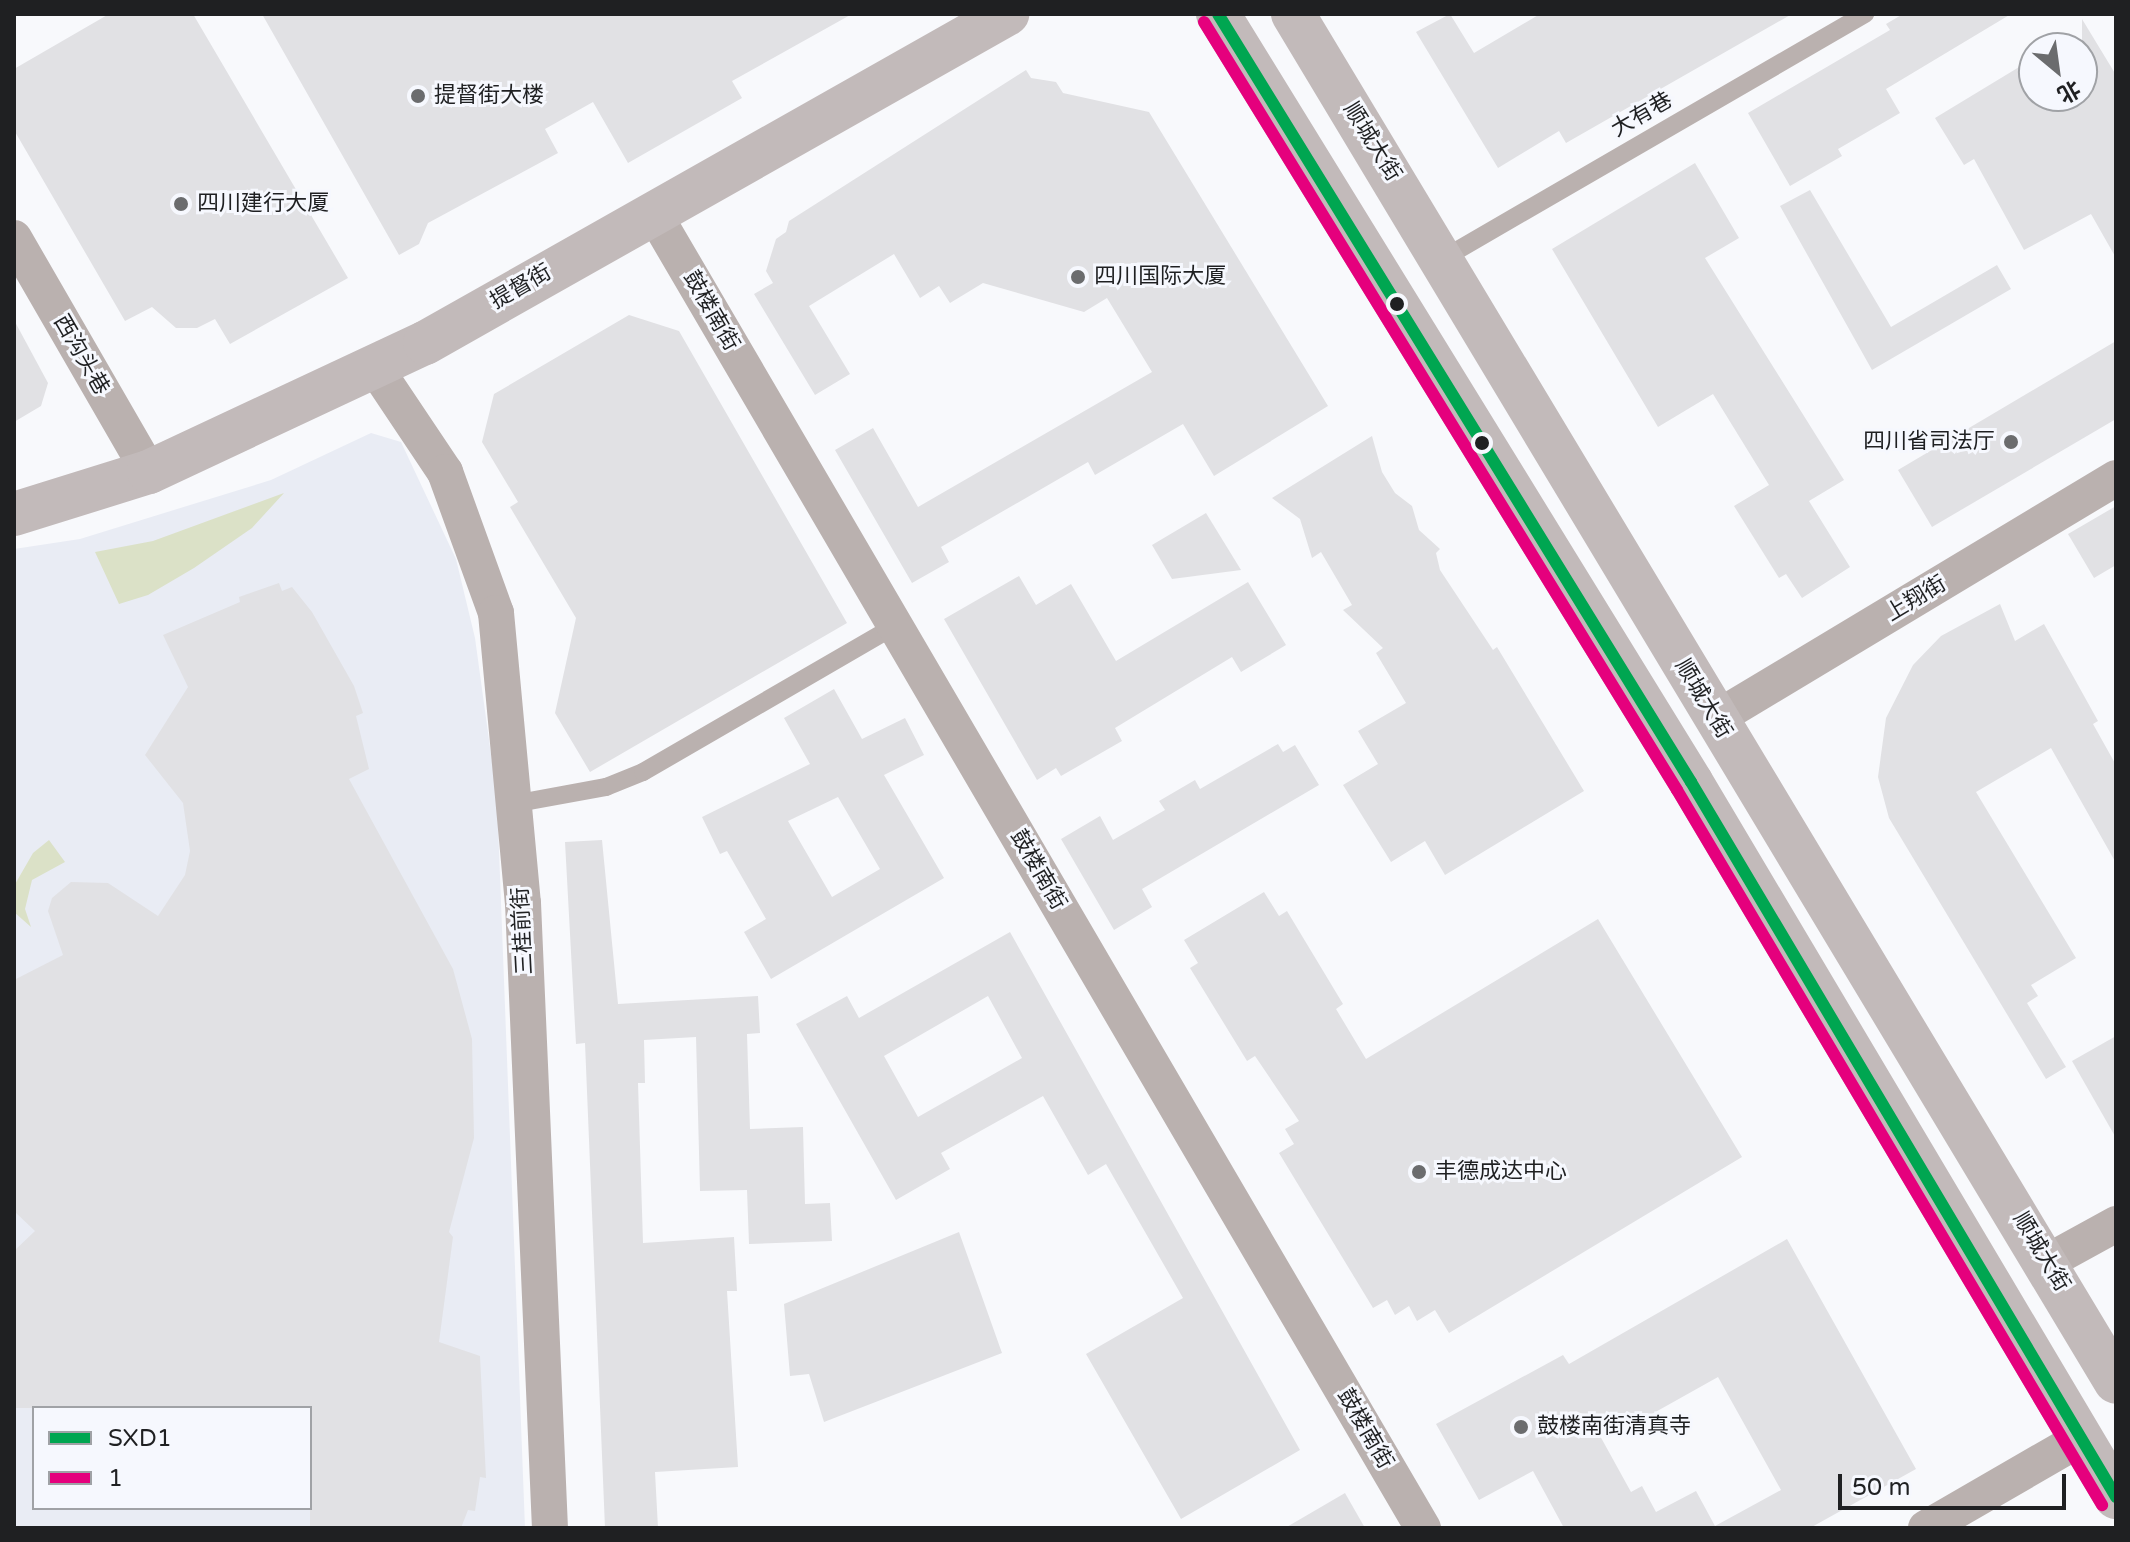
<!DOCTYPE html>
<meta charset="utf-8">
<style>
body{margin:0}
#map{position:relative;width:2130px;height:1542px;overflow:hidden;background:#f8f9fc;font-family:"Varela Round","Noto Sans SC",sans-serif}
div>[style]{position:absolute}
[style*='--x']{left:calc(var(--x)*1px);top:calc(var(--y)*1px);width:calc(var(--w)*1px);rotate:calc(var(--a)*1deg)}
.built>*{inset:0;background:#e9ecf4}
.green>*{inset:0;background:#dbe1c7}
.building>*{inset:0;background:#e1e1e4}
.service>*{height:18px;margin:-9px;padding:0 9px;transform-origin:9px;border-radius:9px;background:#bab1af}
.minor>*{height:36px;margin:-18px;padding:0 18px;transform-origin:18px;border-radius:18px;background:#bab1af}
.secondary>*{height:44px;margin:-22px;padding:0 22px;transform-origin:22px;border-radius:22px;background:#c2baba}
.bus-1>*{height:12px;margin:-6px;padding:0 6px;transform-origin:6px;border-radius:6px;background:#00a651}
.bus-2>*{height:12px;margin:-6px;padding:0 6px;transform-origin:6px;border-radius:6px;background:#e5007d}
.dots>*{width:22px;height:22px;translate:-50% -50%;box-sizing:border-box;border:4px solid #f6f8fe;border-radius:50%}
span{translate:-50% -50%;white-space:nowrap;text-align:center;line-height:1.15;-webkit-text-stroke:6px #f6f8fe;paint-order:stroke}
.poi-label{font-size:22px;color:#1f2022}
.left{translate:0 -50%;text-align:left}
.right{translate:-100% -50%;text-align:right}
.street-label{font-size:22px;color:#1f2022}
.frame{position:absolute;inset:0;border:16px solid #1f2022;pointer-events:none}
.legend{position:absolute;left:32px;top:1406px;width:280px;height:104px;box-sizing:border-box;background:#f6f8fe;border:2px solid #a0a2a6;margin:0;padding:10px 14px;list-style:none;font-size:24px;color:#1f2022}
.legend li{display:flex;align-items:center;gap:16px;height:40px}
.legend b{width:40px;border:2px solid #a0a2a6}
.north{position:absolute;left:2018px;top:32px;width:80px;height:80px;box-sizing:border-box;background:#f6f8fe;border:2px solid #a0a2a6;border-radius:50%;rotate:151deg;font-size:22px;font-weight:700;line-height:32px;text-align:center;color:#1f2022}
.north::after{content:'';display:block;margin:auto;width:28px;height:36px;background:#6b6c6e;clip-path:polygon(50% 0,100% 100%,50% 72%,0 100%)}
.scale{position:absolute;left:1838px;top:1474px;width:228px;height:36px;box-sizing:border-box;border:4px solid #1f2022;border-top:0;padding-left:10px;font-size:24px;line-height:28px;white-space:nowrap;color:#1f2022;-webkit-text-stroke:6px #f6f8fe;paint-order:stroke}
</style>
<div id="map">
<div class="built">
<div style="clip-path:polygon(evenodd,371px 433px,401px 442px,456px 559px,475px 638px,497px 798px,525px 1528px,14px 1528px,14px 549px,80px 539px,271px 480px,371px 433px,34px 1408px,310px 1408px,310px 1508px,34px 1508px,34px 1408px)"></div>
</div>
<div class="green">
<div style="clip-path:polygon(284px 493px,252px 528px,194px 568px,148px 595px,119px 604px,95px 552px,153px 541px)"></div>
<div style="clip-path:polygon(49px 840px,65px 862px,32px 880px,25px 909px,31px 927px,14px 912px,14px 886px,33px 853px)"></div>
</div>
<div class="building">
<div style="clip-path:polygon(109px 14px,193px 14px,348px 278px,230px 344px,215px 319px,197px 328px,176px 328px,152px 307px,125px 321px,14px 130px,14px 69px)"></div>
<div style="clip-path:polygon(262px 14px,852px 14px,732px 81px,742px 98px,628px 163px,593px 102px,545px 129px,558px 153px,428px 223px,419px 244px,399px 255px)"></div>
<div style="clip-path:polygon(1450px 14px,1474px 53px,1540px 14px,1792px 14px,1566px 143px,1559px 131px,1498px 168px,1416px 32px)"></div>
<div style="clip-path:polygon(1903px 14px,2011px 14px,1886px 89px,1900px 113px,1838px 149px,1842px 156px,1790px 186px,1748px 113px,1890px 30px,1886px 24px)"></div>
<div style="clip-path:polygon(2082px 19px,2116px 75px,2116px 258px,2091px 214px,2024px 250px,1974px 159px,1964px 165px,1935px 118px,2034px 58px,2034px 96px,2082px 96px)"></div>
<div style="clip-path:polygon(1026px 70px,1031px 78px,1056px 82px,1063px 93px,1149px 112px,1328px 406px,1214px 476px,1183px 424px,1095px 475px,1088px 462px,941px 547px,949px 562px,912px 583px,835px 450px,873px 428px,918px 507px,1152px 372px,1107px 298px,1084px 312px,983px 283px,950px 303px,939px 286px,920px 298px,894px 254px,809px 306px,850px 374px,815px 395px,754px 294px,773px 283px,766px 271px,776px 239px,786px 232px,789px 221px)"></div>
<div style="clip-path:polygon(1695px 163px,1739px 238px,1705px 258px,1844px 480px,1809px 501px,1850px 567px,1802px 598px,1786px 574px,1779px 578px,1734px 506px,1769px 485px,1713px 394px,1658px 427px,1552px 249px)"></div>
<div style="clip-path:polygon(1810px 190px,1891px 327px,1997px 265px,2011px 289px,1872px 370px,1780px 206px)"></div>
<div style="clip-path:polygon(629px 315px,679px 331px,847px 623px,590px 772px,555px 713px,576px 618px,510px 507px,518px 502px,482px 442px,494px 394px)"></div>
<div style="clip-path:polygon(14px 320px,48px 383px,41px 406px,14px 422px)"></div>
<div style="clip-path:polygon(2116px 341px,2116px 419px,1932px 527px,1898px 470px)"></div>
<div style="clip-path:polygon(1372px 436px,1382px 472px,1395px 493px,1412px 506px,1419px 530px,1440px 549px,1436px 553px,1440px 570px,1493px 650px,1497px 647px,1584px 791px,1445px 875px,1425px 841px,1391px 862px,1343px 785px,1378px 764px,1358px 731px,1406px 703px,1376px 653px,1383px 648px,1343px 610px,1352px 605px,1321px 552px,1312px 558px,1300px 519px,1272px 498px)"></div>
<div style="clip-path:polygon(2116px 506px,2116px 565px,2094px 578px,2068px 534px)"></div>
<div style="clip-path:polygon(1206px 513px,1241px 570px,1172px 579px,1152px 545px)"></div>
<div style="clip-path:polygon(1019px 576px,1036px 605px,1071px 584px,1116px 661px,1248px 582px,1286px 645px,1241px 672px,1232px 657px,1115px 728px,1122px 741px,1061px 776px,1056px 768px,1037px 780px,944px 619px)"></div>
<div style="clip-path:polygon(279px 583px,282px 591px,292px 587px,312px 612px,354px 686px,363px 713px,356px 716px,369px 769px,349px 779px,453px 969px,472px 1039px,474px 1138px,449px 1232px,453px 1237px,439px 1342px,480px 1356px,486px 1478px,480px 1477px,475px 1511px,468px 1510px,461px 1528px,310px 1528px,310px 1408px,14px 1408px,14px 1251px,35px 1231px,14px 1211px,14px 980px,63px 955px,48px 911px,52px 898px,71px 882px,108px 883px,158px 916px,185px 875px,190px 851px,183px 803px,145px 755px,188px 687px,163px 635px,240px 602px,239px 597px)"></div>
<div style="clip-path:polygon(2000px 604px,2015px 641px,2044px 624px,2098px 721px,2093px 724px,2116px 765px,2116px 863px,2051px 748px,1976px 792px,2076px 958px,2031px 985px,2038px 996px,2027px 1003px,2066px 1067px,2046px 1079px,1889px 818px,1878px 777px,1886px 718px,1913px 665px,1941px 636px)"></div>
<div style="clip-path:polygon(evenodd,834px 689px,862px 739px,905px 718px,924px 755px,884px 775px,944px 878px,771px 979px,744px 932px,766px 919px,727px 851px,720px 854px,702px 817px,810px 764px,784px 718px,834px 689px,838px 797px,880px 869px,832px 897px,788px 821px,838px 797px)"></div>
<div style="clip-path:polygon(1278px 744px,1283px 752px,1295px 745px,1319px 785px,1142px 889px,1152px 907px,1114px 930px,1061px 839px,1100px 816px,1113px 840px,1165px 810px,1159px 801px,1195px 780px,1200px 789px)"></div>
<div style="clip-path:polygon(602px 840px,618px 1004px,758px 996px,760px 1033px,747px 1034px,750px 1129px,803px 1127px,805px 1204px,830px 1203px,832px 1241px,749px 1244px,747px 1190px,700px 1191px,696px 1037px,644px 1040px,645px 1083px,638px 1083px,643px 1243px,734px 1237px,737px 1291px,727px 1291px,738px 1467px,655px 1472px,658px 1528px,605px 1528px,585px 1043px,576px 1044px,565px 842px)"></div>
<div style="clip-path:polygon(1264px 892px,1279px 916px,1287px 911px,1343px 1004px,1336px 1009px,1366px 1059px,1598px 919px,1742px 1157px,1449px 1333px,1435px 1310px,1417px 1321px,1409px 1306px,1395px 1315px,1387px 1300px,1373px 1308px,1279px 1153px,1294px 1144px,1285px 1129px,1299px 1121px,1255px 1056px,1247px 1061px,1190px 968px,1198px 963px,1184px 940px)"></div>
<div style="clip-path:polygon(evenodd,1010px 932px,1300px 1450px,1181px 1519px,1086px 1354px,1183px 1298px,1106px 1164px,1088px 1175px,1043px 1096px,941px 1153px,950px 1169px,896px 1200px,796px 1024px,847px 996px,859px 1018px,1010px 932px,988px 996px,1022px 1058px,918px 1117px,884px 1056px,988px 996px)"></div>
<div style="clip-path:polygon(2116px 1036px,2116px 1138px,2072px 1061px)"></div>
<div style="clip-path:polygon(959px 1232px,1002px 1353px,824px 1422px,809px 1374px,790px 1376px,784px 1304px)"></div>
<div style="clip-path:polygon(evenodd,1787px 1239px,1916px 1469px,1810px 1528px,1564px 1528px,1533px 1471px,1479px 1500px,1436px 1424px,1563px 1355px,1569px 1364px,1787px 1239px,1718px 1377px,1781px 1490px,1715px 1526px,1696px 1491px,1656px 1512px,1642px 1486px,1631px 1492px,1599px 1434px,1639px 1412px,1643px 1419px,1718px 1377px)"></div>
<div style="clip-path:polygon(1345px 1493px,1365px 1528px,1285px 1528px)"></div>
</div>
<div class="service">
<div style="--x:1444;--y:258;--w:487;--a:-30.1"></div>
<div style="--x:513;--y:804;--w:95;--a:-10.4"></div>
<div style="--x:606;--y:787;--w:40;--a:-22"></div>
<div style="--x:643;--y:772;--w:291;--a:-30.1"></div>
</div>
<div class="minor">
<div style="--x:653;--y:212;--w:1525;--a:59.67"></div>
<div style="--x:14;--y:238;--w:270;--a:60"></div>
<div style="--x:374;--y:366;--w:128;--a:56.2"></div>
<div style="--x:445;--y:472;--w:150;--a:70.1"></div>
<div style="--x:496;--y:613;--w:291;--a:84.7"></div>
<div style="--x:523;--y:903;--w:626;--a:87.53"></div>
<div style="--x:1715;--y:719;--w:468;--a:-31"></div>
<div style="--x:2047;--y:1262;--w:79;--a:-28.8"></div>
<div style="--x:1926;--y:1528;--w:180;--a:-30"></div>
</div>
<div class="secondary">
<div style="--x:1218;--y:14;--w:902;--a:58.37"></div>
<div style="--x:1691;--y:782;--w:832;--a:59.27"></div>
<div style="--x:1293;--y:14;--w:1596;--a:58.97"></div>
<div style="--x:14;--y:514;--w:141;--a:-17.3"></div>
<div style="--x:149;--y:472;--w:305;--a:-25.1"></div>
<div style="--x:425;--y:343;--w:669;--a:-29.48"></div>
</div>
<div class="bus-1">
<div style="--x:1218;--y:14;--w:902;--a:58.37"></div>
<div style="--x:1691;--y:782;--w:832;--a:59.27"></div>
</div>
<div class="bus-2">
<div style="--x:1204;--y:22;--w:902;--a:58.37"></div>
<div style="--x:1677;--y:790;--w:832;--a:59.27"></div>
</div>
<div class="dots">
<div style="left:418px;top:96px;background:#6b6c6e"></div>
<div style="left:181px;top:204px;background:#6b6c6e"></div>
<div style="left:1078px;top:277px;background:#6b6c6e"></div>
<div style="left:1397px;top:304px;background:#1f2022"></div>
<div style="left:2011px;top:442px;background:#6b6c6e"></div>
<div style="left:1482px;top:443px;background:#1f2022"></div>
<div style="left:1419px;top:1172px;background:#6b6c6e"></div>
<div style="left:1521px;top:1427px;background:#6b6c6e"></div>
</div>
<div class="poi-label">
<span class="left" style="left:434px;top:96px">提督街大楼</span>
<span class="left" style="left:197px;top:204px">四川建行大厦</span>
<span class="left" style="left:1094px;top:277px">四川国际大厦</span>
<span class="right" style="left:1995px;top:442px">四川省司法厅</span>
<span class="left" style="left:1435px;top:1172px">丰德成达中心</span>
<span class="left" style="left:1537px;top:1427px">鼓楼南街清真寺</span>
</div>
<div class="street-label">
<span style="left:1642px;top:115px;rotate:-30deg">大有巷</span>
<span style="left:1372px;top:142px;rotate:58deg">顺城大街</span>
<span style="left:521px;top:287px;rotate:-30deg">提督街</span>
<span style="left:711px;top:311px;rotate:60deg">鼓楼南街</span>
<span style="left:81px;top:355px;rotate:60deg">西沟头巷</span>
<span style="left:1916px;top:599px;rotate:-31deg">上翔街</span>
<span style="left:1703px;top:699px;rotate:59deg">顺城大街</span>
<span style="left:1038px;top:870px;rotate:60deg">鼓楼南街</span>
<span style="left:523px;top:931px;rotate:-93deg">三桂前街</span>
<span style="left:2041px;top:1252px;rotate:59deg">顺城大街</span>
<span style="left:1365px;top:1429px;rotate:60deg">鼓楼南街</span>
</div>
<div class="frame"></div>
<ul class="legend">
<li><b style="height:10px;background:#00a651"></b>SXD1</li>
<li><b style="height:10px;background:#e5007d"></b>1</li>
</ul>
<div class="north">北</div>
<div class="scale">50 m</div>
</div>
